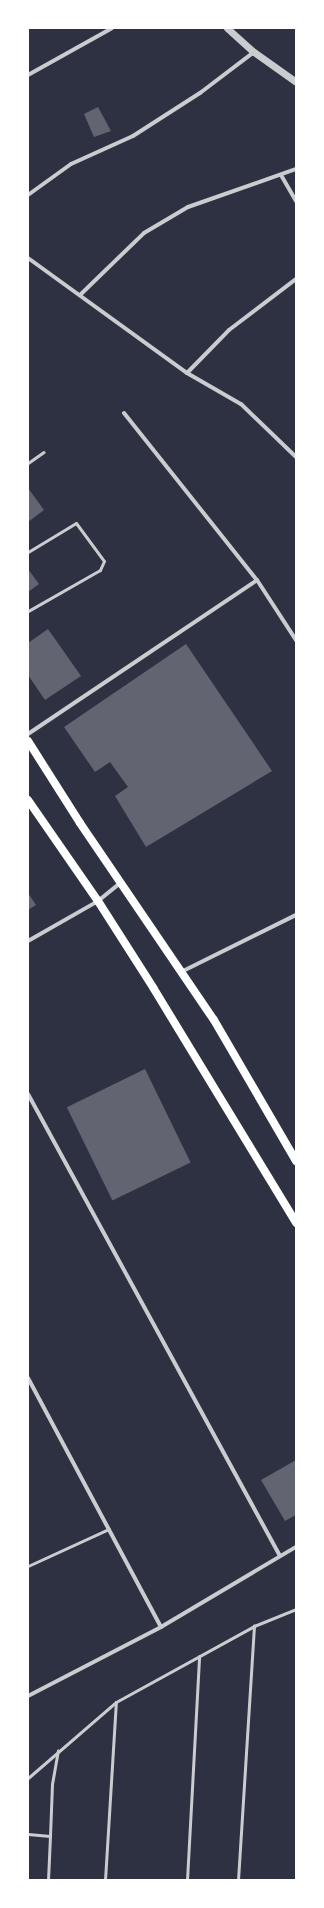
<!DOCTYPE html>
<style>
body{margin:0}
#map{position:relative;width:324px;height:1908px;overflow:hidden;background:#2d3142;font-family:Rubik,sans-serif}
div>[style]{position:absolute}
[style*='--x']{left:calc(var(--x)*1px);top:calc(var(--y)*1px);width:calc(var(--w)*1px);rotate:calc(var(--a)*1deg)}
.building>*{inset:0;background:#626471;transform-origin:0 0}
.service>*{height:3px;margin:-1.5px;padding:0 1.5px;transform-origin:1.5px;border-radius:1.5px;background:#caccd0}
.minor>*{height:4px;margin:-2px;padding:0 2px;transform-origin:2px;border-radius:2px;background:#caccd0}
.tertiary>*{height:7px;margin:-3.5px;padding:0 3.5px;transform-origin:3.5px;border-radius:3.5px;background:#caccd0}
.secondary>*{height:8px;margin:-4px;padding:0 4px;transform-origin:4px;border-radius:4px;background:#fff}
span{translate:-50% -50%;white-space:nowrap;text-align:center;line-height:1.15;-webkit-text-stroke:3px #fff;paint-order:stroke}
.frame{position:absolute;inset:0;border:29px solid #fff;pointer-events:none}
</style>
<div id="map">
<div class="building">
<div style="clip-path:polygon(98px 107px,111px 131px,94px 137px,84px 114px)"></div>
<div style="clip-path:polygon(28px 488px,44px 510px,28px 522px)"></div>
<div style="clip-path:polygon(28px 569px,39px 584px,28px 592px)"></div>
<div style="clip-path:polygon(48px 629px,81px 676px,45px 700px,28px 675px,28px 643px)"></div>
<div style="clip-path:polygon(186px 644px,272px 771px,146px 847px,115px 796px,128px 787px,110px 762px,95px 772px,64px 727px)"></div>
<div style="clip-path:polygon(28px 893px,36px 905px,28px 910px)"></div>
<div style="left:145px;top:1069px;width:104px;height:87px;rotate:64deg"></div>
<div style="clip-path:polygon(296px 1460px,296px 1515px,285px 1521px,261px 1480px)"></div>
</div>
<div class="service">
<div style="--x:28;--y:463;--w:19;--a:-35"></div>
<div style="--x:28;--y:552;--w:56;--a:-31.1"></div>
<div style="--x:76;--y:523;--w:47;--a:53.6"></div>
<div style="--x:104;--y:561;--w:10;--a:114"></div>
<div style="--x:100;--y:570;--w:83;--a:150.3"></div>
<div style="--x:28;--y:1566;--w:89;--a:-24.6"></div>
<div style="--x:28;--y:1778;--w:116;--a:-40.8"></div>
<div style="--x:116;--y:1702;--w:158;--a:-28.8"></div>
<div style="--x:254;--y:1626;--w:45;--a:-22"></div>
<div style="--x:28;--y:1834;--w:22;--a:5"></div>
<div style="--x:50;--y:1836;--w:44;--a:92.6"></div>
<div style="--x:50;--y:1836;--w:52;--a:-87.8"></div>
<div style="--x:52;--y:1784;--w:34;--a:-80"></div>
<div style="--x:105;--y:1880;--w:178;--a:-86.5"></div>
<div style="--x:187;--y:1880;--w:224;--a:-86.9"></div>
<div style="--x:238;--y:1880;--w:255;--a:-86.4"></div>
</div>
<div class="minor">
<div style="--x:28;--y:75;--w:96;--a:-29.2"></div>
<div style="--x:281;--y:175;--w:30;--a:60"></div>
<div style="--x:28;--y:195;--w:53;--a:-35.8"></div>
<div style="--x:71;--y:164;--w:68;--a:-24.3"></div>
<div style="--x:133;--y:136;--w:80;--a:-32.7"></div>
<div style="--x:200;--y:93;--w:68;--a:-37.2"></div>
<div style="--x:28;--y:258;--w:196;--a:35.9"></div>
<div style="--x:187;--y:373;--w:62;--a:29.9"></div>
<div style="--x:241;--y:404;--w:76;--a:43.9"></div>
<div style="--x:80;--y:295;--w:89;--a:-44.1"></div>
<div style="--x:144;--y:233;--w:51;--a:-30.6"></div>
<div style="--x:188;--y:207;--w:114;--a:-19.4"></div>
<div style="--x:187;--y:373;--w:60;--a:-45.7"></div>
<div style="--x:229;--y:330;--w:84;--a:-37.3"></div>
<div style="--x:124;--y:413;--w:213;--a:51.5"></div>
<div style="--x:257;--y:580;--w:72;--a:57"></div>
<div style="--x:28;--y:734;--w:276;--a:-33.9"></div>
<div style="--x:28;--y:941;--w:81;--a:-29.7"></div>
<div style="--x:98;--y:901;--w:28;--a:-39"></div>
<div style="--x:181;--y:972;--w:128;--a:-26.4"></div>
<div style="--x:28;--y:1094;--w:526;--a:61.39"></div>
<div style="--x:28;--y:1378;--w:282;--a:61.9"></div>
<div style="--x:28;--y:1696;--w:150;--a:-27.4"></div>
<div style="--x:161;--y:1627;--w:157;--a:-30.7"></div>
</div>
<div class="tertiary">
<div style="--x:227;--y:28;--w:36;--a:42"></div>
<div style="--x:254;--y:52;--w:52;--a:35.5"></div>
</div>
<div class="secondary">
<div style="--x:28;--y:741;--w:97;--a:57.6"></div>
<div style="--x:80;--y:823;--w:238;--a:55.8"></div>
<div style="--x:214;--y:1020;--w:163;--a:59.8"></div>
<div style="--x:28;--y:800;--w:123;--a:55.3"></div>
<div style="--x:98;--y:901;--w:104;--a:57.5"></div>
<div style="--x:154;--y:989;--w:274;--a:58.7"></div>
</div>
<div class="frame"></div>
</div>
